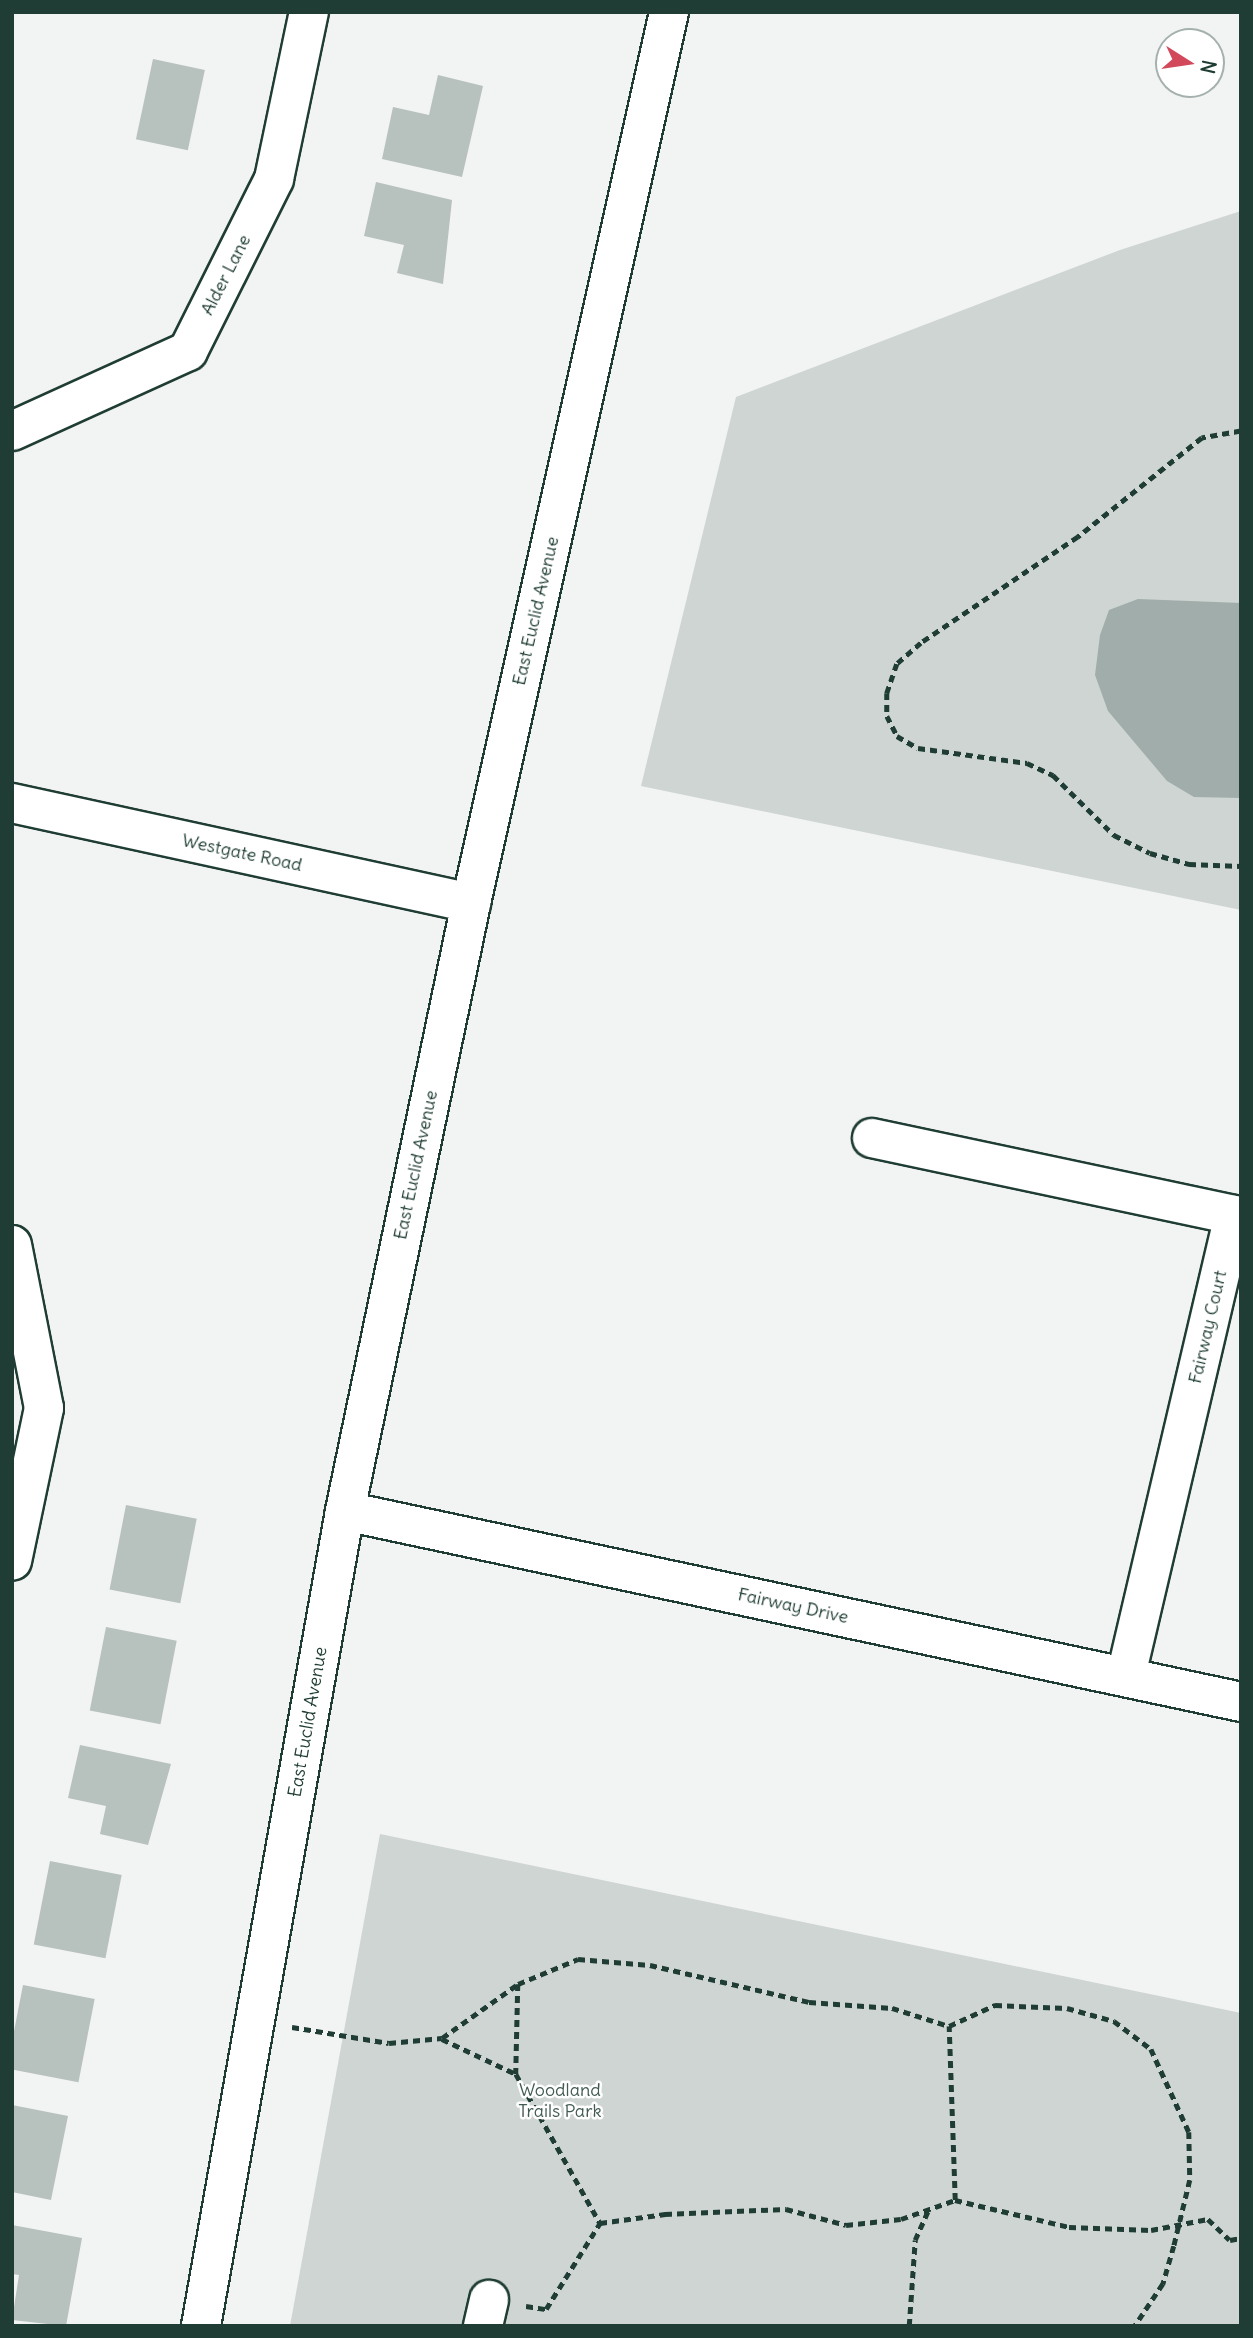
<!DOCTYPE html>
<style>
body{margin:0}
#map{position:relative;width:1253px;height:2338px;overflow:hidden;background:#f2f3f3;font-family:Delius,sans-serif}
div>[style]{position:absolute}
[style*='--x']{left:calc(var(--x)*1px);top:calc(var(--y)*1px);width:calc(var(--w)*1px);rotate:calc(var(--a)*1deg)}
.green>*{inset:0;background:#ced5d3}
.water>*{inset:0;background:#a1adaa}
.building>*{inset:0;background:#b7c1bd;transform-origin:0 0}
.path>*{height:4.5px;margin-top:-2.25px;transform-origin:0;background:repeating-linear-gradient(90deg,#1f3d34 0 7px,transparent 0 12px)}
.roads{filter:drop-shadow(2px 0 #1f3d34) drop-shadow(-2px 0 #1f3d34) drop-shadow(0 2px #1f3d34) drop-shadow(0 -2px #1f3d34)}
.minor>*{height:38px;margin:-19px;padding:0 19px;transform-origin:19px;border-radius:19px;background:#fff}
.major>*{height:38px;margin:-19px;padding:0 19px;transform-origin:19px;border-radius:19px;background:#fff}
span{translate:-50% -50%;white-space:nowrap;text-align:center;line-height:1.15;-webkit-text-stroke:5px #fff;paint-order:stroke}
.street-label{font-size:18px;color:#1f3d34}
.park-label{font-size:18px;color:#425b54}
.frame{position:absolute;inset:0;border:14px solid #1f3d34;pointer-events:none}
.north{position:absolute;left:1155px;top:28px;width:70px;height:70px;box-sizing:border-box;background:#fff;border:2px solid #a5b1ae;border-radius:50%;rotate:102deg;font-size:19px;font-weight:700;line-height:28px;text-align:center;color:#1f3d34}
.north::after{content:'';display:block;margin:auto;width:24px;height:32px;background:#d1495b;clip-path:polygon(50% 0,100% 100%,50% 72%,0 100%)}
</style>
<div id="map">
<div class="green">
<div style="clip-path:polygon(1241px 211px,1241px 910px,641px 786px,736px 397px,1120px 250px)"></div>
<div style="clip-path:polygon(380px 1834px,1241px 2013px,1241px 2326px,290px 2326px)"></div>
</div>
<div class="water">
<div style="clip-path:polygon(1138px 599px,1241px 603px,1241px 798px,1194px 797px,1167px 781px,1108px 711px,1095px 675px,1100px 635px,1109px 610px)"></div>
</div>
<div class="building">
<div style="left:153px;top:59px;width:53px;height:82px;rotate:12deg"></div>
<div style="clip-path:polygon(438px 75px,483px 86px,462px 177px,382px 159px,393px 107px,429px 115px)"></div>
<div style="clip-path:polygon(376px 182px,452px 200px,443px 284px,397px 273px,404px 245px,364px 236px)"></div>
<div style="left:126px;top:1505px;width:72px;height:86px;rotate:11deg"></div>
<div style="left:106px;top:1627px;width:72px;height:85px;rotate:11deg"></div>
<div style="clip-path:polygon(80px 1745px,171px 1764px,148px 1845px,100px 1834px,106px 1806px,68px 1798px)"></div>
<div style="left:50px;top:1861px;width:73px;height:85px;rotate:11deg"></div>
<div style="left:23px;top:1985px;width:73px;height:85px;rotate:11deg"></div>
<div style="clip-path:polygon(12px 2105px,68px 2116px,51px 2200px,12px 2192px)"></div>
<div style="clip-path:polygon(12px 2225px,82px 2238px,66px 2326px,12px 2320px,19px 2275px,12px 2274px)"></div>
</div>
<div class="path">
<div style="--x:1241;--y:431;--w:40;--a:170"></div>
<div style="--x:1202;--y:438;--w:159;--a:141.4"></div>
<div style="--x:1078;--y:537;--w:189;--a:146"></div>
<div style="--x:921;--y:643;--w:32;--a:139"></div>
<div style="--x:897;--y:664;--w:31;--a:109"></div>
<div style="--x:887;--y:693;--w:23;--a:90"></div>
<div style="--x:887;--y:716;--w:22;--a:63"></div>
<div style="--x:897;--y:736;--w:24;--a:30"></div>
<div style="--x:918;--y:748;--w:110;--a:7.8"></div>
<div style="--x:1027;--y:763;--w:29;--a:25"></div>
<div style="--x:1053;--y:775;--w:86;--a:44.5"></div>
<div style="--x:1114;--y:835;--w:40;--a:26.6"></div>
<div style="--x:1150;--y:853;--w:41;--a:15.8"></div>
<div style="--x:1189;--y:864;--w:52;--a:2.2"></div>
<div style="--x:518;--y:1984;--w:90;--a:91.3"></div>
<div style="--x:516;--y:2074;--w:171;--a:60.6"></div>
<div style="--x:292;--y:2027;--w:98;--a:9.4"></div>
<div style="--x:389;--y:2043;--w:53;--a:-5.4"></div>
<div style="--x:442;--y:2038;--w:93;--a:-35.4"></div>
<div style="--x:518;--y:1984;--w:65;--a:-22.6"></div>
<div style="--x:578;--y:1959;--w:72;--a:4.8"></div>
<div style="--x:650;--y:1965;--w:163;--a:13.1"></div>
<div style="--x:809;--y:2002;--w:83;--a:4.1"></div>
<div style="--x:892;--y:2008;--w:60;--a:17.5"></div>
<div style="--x:442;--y:2039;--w:82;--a:25.3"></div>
<div style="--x:955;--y:2200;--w:174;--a:-92"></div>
<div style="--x:949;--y:2026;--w:51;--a:-24.5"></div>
<div style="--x:995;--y:2005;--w:72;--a:2.4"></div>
<div style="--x:1067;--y:2008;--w:49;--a:15.5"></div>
<div style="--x:1114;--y:2021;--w:46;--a:37.1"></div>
<div style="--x:1151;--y:2049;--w:91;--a:65.4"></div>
<div style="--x:1189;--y:2132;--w:48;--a:88.8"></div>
<div style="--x:1190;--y:2180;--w:68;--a:103.6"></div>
<div style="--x:1174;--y:2246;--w:40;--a:106"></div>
<div style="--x:1163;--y:2284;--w:50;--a:123.7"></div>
<div style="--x:526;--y:2306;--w:20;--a:9"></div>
<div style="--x:546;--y:2309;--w:102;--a:-57.9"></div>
<div style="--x:600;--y:2223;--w:66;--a:-7.9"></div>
<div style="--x:665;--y:2214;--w:121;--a:-2.4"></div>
<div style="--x:786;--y:2209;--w:62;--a:14.9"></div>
<div style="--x:846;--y:2225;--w:55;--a:-6.2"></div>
<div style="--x:901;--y:2219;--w:57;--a:-19.4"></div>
<div style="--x:955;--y:2200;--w:117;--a:13.3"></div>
<div style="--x:1069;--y:2227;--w:82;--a:2.1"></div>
<div style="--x:1151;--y:2230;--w:58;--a:-10.9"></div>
<div style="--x:1208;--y:2219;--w:30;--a:44"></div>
<div style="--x:1230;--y:2240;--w:11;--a:-10"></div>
<div style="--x:909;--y:2326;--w:86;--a:-86"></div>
<div style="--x:915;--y:2240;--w:35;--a:-66"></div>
</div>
<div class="roads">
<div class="minor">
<div style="--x:12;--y:431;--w:193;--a:-24.4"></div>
<div style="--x:188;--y:351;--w:192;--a:-63.4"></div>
<div style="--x:274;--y:179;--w:171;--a:-78.2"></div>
<div style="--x:12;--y:803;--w:470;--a:12.3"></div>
<div style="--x:872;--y:1138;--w:370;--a:12"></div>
<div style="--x:1234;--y:1215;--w:473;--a:103.2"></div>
<div style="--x:12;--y:1245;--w:166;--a:78.9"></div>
<div style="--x:44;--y:1408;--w:156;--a:101.8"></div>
<div style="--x:345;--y:1511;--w:916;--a:12.03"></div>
<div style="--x:483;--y:2326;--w:27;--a:-77"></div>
</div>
<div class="major">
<div style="--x:201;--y:2326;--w:828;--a:-79.98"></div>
<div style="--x:345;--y:1511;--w:621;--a:-78.29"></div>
<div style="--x:471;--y:903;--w:913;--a:-77.47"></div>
</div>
</div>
<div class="street-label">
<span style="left:226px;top:275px;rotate:-63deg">Alder Lane</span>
<span style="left:536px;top:611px;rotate:-77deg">East Euclid Avenue</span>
<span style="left:242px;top:853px;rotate:12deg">Westgate Road</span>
<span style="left:416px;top:1165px;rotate:-78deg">East Euclid Avenue</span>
<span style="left:1208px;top:1327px;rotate:-77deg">Fairway Court</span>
<span style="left:793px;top:1606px;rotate:12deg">Fairway Drive</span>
<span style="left:308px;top:1722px;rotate:-80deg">East Euclid Avenue</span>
</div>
<div class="park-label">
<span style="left:560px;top:2101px">Woodland<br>Trails Park</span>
</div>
<div class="frame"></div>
<div class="north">N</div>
</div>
